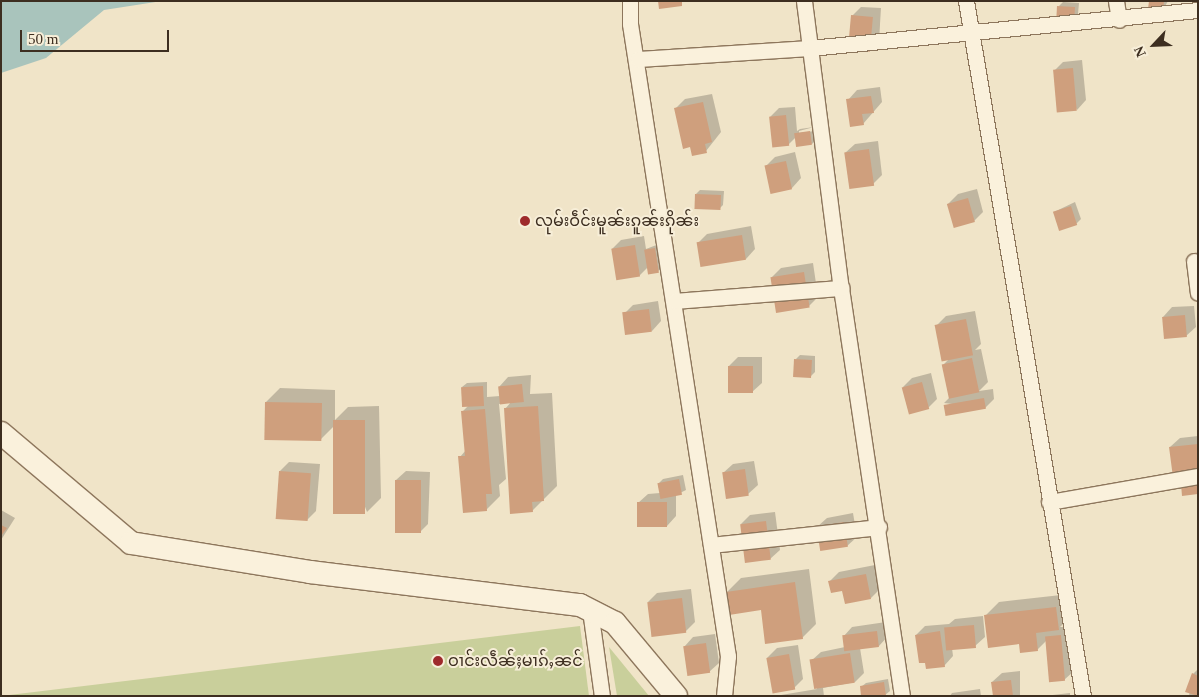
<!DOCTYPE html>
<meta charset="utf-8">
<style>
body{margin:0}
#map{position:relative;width:1199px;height:697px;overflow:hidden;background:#f0e4c8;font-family:"Times New Roman","Noto Sans Myanmar",serif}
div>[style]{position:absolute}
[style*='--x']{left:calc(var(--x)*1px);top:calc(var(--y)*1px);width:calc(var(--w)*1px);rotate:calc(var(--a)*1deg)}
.green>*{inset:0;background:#c9cf9b}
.water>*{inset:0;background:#a9c4bc}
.shadow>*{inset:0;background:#0003}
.building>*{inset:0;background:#cf9f7d;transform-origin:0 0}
.roads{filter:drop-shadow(1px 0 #8d765c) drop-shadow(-1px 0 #8d765c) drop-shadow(0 1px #8d765c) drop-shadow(0 -1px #8d765c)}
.minor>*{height:15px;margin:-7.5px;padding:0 7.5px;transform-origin:7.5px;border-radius:7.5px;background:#faf1dc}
.secondary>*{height:22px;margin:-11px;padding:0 11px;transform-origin:11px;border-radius:11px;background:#faf1dc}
.dots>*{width:14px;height:14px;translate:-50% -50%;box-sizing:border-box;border:2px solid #f7eed8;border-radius:50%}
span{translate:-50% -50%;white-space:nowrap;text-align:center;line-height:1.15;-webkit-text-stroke:4px #f7eed8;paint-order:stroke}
.poi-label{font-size:16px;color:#3d2e20}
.left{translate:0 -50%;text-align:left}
.frame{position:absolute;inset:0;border:2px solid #3d2e20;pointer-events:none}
.north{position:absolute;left:1129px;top:20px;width:50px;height:50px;-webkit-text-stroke:4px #f7eed8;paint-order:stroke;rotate:245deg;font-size:14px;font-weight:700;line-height:20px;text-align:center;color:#3d2e20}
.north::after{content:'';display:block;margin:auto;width:18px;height:22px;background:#3d2e20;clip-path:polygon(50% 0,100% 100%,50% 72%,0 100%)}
.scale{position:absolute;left:20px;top:30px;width:149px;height:22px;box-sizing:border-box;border:2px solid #3d2e20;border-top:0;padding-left:6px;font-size:15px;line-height:18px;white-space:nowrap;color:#3d2e20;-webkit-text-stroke:4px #f7eed8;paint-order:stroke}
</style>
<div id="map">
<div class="green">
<div style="clip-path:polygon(580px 626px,589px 696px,1px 696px)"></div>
<div style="clip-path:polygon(609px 647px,649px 696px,617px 696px)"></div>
</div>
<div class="water">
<div style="clip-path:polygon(1px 1px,162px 1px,104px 10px,46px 58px,1px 73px)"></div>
</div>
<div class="shadow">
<div style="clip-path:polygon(1150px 1px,1168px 1px,1163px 10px)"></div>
<div style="clip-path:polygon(1063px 2px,1079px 3px,1077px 25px,1059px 6px)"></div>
<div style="clip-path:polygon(861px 7px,881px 8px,879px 41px,870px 50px,852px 16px)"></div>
<div style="clip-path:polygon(1082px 60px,1086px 100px,1077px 110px,1054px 71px,1063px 62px)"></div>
<div style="clip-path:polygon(880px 87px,882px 102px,863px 124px,848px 100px,857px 90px)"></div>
<div style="clip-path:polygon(712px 94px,721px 132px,706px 151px,691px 146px,675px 109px,685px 99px)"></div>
<div style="clip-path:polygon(795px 107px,797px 131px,800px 129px,814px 127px,799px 131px,799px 133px,815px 131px,816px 140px,812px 144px,796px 137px,788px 145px,770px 117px,779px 108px)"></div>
<div style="clip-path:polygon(878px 141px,882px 175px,873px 184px,845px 153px,855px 144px)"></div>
<div style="clip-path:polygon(795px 152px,801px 178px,792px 188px,772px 192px,766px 166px,775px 157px)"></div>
<div style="clip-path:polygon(977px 189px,983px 212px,974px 221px,948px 204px,958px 194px)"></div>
<div style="clip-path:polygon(700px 190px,724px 191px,723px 205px,719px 209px,696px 194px)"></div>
<div style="clip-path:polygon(1075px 202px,1081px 219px,1076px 224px,1054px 212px)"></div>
<div style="clip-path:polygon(751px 226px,755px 249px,746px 259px,702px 266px,698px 243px,707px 234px)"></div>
<div style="clip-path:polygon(644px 236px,646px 249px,659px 244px,663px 267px,658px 271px,648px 267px,639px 276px,612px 249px,621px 240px)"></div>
<div style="clip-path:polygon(813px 263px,818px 297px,809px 306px,772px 277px,781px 268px)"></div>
<div style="clip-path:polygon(658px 301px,661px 321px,652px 331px,624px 314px,633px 305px)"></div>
<div style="clip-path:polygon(1194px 306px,1196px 327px,1186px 336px,1163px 317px,1172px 307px)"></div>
<div style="clip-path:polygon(975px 311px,981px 344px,975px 350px,981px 349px,988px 382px,979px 391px,993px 389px,994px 399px,985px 408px,944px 403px,950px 397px,944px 364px,950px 358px,937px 325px,946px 316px)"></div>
<div style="clip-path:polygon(800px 355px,815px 356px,815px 372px,810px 377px,796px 359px)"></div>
<div style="clip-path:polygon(738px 357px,762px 357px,762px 383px,752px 392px,729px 366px)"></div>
<div style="clip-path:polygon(931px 373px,937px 399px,928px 408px,903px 387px,912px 378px)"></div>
<div style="clip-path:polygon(531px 375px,530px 394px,552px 393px,557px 486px,532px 511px,505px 409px,511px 402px,499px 404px,506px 479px,499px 485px,500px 496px,486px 510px,460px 457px,466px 450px,462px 412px,469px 405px,462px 387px,467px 383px,487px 382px,487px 397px,500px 396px,499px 387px,508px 377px)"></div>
<div style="clip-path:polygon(280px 388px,335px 390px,335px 420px,348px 407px,379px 406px,381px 498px,367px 512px,334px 426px,320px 440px,266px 402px)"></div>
<div style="clip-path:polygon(1198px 436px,1198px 493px,1170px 447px,1180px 438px)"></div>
<div style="clip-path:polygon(754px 461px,758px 485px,748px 494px,723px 473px,733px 464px)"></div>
<div style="clip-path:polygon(289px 462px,320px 464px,316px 511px,307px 520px,280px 471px)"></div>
<div style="clip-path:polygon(406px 471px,430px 472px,428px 524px,419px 533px,396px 480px)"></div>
<div style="clip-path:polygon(683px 475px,686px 490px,676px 495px,676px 516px,667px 526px,638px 503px,648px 494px,660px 493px,658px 484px,663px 479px)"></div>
<div style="clip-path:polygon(1px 510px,15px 518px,1px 540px)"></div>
<div style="clip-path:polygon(775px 512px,780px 550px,770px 559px,741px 524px,750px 515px)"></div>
<div style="clip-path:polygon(853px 513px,857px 537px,847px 546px,817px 527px,827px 518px)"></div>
<div style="clip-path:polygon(875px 565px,880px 589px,871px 598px,830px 581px,839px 572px)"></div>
<div style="clip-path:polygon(809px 569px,816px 624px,802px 638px,762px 609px,727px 592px,741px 578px)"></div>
<div style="clip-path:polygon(691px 589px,695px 622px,685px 632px,648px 602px,657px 593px)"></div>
<div style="clip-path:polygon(1070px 594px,1072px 615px,1060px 627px,1070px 627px,1074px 671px,1064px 680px,1046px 641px,1037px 650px,1020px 643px,986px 615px,999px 602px)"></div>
<div style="clip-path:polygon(983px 616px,985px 637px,975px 646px,952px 648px,953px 656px,944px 666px,916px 635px,925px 626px,949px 624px,955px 619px)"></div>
<div style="clip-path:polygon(886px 622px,888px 636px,879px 646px,860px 648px,864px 673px,855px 682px,823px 688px,824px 696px,775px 696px,817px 689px,811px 661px,821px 652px,845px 647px,843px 637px,852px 627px)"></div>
<div style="clip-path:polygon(715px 634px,719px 663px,709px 672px,684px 647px,693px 637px)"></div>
<div style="clip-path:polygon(798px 645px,803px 679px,794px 688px,767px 658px,777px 648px)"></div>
<div style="clip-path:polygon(1197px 670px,1198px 696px,1189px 696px,1193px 674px)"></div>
<div style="clip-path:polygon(1020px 671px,1020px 696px,994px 696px,992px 682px,1002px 673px)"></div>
<div style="clip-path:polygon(888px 679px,890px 691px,885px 695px,861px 687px,866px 683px)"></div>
<div style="clip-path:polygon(980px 689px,981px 696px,950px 696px,952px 693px)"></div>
<div style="clip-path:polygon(1070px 693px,1070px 696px,1044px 696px)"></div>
</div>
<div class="building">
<div style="clip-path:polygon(658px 1px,682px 1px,682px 6px,659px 9px)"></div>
<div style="clip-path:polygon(1149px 1px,1164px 1px,1163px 11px,1148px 9px)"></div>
<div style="left:1057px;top:6px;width:18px;height:23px;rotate:3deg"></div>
<div style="left:851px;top:15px;width:22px;height:35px;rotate:5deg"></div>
<div style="left:1073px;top:68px;width:43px;height:20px;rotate:85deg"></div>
<div style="clip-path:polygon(871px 96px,874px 113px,862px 114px,864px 125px,850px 127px,846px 99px)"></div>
<div style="clip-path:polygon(703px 102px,712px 142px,705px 144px,707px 153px,692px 156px,690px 147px,683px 149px,674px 108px)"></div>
<div style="left:786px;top:115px;width:31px;height:17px;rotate:84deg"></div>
<div style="left:810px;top:131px;width:14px;height:16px;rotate:82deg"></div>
<div style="left:869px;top:149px;width:37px;height:25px;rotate:82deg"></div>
<div style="left:786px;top:161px;width:29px;height:22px;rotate:78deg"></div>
<div style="left:695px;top:194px;width:26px;height:15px;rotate:2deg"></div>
<div style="left:968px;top:198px;width:25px;height:22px;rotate:74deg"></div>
<div style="left:1071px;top:206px;width:20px;height:19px;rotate:72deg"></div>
<div style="left:742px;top:235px;width:25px;height:46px;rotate:81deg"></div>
<div style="left:635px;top:245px;width:32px;height:24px;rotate:81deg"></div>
<div style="left:655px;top:248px;width:25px;height:11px;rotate:81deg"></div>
<div style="left:804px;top:272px;width:36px;height:34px;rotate:81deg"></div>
<div style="left:649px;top:309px;width:23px;height:27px;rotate:83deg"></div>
<div style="left:1185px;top:315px;width:22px;height:23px;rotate:85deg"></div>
<div style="left:966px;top:319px;width:37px;height:32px;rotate:79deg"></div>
<div style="left:972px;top:358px;width:35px;height:31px;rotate:78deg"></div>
<div style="left:794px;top:359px;width:18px;height:18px;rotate:3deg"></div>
<div style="left:728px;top:366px;width:25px;height:27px"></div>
<div style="left:922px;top:382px;width:28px;height:21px;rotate:75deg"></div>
<div style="left:522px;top:384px;width:18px;height:24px;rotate:84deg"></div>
<div style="left:483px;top:386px;width:20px;height:22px;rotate:87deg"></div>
<div style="left:984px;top:398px;width:11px;height:41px;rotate:80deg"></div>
<div style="left:265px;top:402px;width:57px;height:38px;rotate:1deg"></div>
<div style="clip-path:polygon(538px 406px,544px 501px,532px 502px,533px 512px,510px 514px,504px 408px)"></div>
<div style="clip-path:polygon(485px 409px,492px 494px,486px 494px,487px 511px,463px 513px,458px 456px,465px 456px,461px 411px)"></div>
<div style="left:333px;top:420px;width:32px;height:94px"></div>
<div style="clip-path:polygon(1198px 444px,1198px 494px,1182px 496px,1181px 484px,1174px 485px,1169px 447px)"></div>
<div style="left:745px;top:469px;width:27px;height:23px;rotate:82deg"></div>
<div style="left:279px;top:471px;width:32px;height:48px;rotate:4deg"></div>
<div style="left:679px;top:479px;width:16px;height:22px;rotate:79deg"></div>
<div style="left:395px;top:480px;width:26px;height:53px"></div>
<div style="left:667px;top:502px;width:25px;height:30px;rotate:90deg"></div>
<div style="left:766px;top:521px;width:39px;height:26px;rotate:83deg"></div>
<div style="left:844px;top:522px;width:25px;height:28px;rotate:81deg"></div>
<div style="clip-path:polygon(1px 525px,7px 528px,1px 536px)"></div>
<div style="clip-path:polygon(866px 574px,871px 599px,845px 604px,842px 591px,831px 593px,828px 581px)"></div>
<div style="clip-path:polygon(795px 582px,803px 639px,765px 644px,761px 610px,729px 615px,726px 592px)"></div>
<div style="left:682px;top:598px;width:35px;height:35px;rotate:83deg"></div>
<div style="clip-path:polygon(1056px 607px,1059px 630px,1036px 633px,1038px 651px,1020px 653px,1019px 644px,988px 648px,984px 615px)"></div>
<div style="left:974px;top:625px;width:23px;height:30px;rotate:85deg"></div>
<div style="left:877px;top:631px;width:16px;height:35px;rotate:83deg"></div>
<div style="clip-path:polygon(940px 631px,945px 667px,926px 669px,925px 663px,919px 663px,915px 635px)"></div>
<div style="left:1061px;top:635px;width:46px;height:16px;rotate:85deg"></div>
<div style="left:706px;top:643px;width:30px;height:23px;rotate:82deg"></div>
<div style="left:850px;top:653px;width:30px;height:41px;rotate:81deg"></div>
<div style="left:789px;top:654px;width:36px;height:23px;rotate:80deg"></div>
<div style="clip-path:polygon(1192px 673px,1198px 676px,1198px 696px,1185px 692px)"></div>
<div style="clip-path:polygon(1011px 680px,1013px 696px,993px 696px,991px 682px)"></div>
<div style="clip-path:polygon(884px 682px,886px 696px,861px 696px,860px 686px)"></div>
</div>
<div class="roads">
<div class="minor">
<div style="--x:630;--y:1;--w:23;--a:90"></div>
<div style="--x:630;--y:24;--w:640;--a:81.19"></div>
<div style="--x:728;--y:656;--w:40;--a:95.7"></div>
<div style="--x:804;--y:1;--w:289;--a:82.7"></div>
<div style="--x:841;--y:288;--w:413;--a:81.5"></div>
<div style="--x:966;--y:1;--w:705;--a:80.44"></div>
<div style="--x:1116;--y:1;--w:19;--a:81"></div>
<div style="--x:638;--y:59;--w:172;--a:-3.7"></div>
<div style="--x:810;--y:48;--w:390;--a:-5.6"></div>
<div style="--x:1194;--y:261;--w:32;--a:83"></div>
<div style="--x:675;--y:301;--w:167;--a:-4.5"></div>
<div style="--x:1049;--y:502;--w:151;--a:-9.9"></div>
<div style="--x:711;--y:545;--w:169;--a:-6.1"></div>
<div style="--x:590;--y:610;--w:87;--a:82.1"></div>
</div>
<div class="secondary">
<div style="--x:1;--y:433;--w:170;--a:40.2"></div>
<div style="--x:131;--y:543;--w:181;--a:9.2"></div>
<div style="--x:310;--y:572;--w:272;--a:7"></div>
<div style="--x:580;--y:605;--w:39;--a:27"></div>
<div style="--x:615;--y:623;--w:95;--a:50.1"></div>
</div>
</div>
<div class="dots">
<div style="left:525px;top:221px;background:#9e2a2b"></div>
<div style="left:438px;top:661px;background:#9e2a2b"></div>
</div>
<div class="poi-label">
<span class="left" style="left:535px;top:221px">လုမ်းဝဵင်းမူၼ်းၵူၼ်းၵိုၼ်း</span>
<span class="left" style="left:448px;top:661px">ဝၢင်းလဵၼ်ႈမၢၵ်ႇၼင်</span>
</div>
<div class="frame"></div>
<div class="north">N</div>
<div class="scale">50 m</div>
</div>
